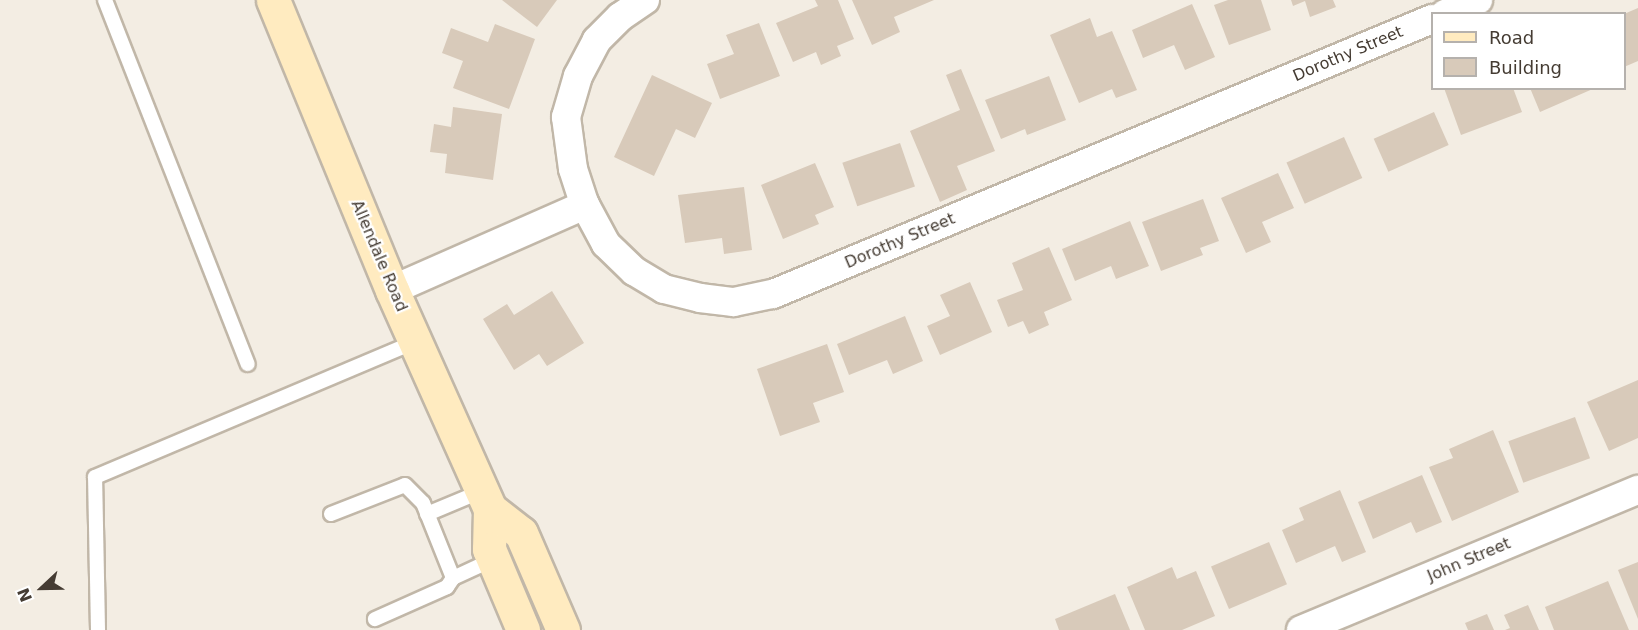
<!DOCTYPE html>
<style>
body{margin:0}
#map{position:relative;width:1638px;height:630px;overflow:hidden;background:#f3ede3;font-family:"DejaVu Sans",sans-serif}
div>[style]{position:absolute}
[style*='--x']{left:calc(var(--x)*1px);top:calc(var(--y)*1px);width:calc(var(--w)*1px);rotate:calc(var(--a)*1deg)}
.building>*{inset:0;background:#d8caba;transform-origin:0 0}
.roads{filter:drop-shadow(2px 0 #c1b7a8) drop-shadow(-2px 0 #c1b7a8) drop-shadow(0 2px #c1b7a8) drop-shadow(0 -2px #c1b7a8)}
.lane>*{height:14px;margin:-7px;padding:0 7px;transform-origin:7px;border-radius:7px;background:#fff}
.street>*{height:28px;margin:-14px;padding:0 14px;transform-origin:14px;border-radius:14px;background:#fff}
.secondary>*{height:33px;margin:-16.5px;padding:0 16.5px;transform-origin:16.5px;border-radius:16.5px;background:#ffebc0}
span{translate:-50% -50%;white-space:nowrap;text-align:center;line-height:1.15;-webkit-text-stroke:4.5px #fff;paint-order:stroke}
.street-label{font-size:16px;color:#453c33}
.legend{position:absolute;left:1431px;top:12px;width:195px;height:78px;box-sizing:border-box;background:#fff;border:2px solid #b5b1ad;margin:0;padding:8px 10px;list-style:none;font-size:18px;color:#453c33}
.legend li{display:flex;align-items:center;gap:12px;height:30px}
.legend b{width:30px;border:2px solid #b5b1ad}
.north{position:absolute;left:12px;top:558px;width:60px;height:60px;-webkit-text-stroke:4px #fff;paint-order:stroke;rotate:248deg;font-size:16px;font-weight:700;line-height:24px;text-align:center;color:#453c33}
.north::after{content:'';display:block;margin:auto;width:21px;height:27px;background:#453c33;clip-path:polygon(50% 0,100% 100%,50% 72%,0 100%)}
</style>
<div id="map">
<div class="building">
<div style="clip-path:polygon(502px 0,557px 0,537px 27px)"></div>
<div style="clip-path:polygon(815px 0,838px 0,854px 39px,837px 46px,841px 56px,821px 65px,816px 52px,793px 62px,776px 23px,818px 6px)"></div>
<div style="clip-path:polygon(852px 0,934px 0,894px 17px,900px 32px,872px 45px)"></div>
<div style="clip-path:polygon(1228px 0,1261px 0,1271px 30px,1229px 45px,1214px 5px)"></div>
<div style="clip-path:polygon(1291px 0,1333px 0,1336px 7px,1310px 17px,1305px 1px,1293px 6px)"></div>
<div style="clip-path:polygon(1192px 4px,1215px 57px,1185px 70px,1174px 45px,1143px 58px,1132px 30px)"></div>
<div style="clip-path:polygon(1638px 8px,1638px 61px,1624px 67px,1624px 14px)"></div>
<div style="clip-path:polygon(1090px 18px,1097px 37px,1112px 31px,1137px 90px,1116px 98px,1112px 89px,1079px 103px,1050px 35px)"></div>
<div style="clip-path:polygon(759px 23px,780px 76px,720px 99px,707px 64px,734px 54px,726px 35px)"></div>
<div style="clip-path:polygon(495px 24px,535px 39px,509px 109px,453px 88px,463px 61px,442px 53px,451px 28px,488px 42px)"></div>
<div style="clip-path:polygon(961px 69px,995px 151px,957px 166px,967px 190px,940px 202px,910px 131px,960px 110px,946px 75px)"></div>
<div style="clip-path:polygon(652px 75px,712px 103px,695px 138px,676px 129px,654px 176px,614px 157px)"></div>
<div style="clip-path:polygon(1049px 76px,1066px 120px,1027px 135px,1025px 129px,1001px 139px,985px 100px)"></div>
<div style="clip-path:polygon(1444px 88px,1513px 88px,1522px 112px,1461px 135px)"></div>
<div style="clip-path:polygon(1530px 88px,1595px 88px,1540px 112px)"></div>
<div style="clip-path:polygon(453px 107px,502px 114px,493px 180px,445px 173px,447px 154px,430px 152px,434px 124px,451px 127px)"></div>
<div style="left:1434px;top:112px;width:36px;height:66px;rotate:66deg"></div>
<div style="left:1344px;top:137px;width:45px;height:63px;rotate:66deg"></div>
<div style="left:900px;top:143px;width:46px;height:61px;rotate:71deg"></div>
<div style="clip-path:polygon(815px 163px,834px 207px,815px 215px,819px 224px,783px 239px,761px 185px)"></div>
<div style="clip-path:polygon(1278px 173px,1294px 208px,1262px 222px,1271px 242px,1246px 253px,1221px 198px)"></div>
<div style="clip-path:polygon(744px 187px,752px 250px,724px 254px,722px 238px,685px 243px,678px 195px)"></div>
<div style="clip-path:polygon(1203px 199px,1219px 241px,1200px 248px,1203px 255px,1161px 271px,1142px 222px)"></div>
<div style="clip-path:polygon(1130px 221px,1149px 266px,1116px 279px,1111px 266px,1075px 281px,1062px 249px)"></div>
<div style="clip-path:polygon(1049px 247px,1072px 300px,1044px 312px,1049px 325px,1029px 334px,1023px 321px,1008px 327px,997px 300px,1023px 290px,1012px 263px)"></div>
<div style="clip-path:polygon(970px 282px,992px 332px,940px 355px,927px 326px,950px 316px,940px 295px)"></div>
<div style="clip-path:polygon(552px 291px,584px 343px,547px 366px,539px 354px,514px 370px,483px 319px,507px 304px,514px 315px)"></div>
<div style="clip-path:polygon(905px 316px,923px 361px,893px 374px,887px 360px,849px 375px,837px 344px)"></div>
<div style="clip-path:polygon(827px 344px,844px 392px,813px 403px,820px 422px,780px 436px,757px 369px)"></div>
<div style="clip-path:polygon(1638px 380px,1638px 438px,1609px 451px,1587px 402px)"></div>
<div style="left:1575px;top:417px;width:44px;height:71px;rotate:70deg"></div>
<div style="clip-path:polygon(1493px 430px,1519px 492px,1452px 521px,1429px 467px,1453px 458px,1449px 449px)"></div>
<div style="clip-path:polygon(1422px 475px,1442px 522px,1416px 533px,1411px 522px,1373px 539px,1358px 502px)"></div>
<div style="clip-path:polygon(1340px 490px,1366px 552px,1342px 562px,1335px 546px,1296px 563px,1282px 530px,1304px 520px,1299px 508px)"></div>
<div style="left:1269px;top:542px;width:46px;height:63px;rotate:67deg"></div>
<div style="clip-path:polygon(1638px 562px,1638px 619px,1618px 570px)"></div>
<div style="clip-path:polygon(1172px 567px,1177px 579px,1196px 571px,1215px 616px,1182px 630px,1145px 630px,1127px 587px)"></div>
<div style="clip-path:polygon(1608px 581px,1629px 630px,1554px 630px,1545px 607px)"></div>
<div style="clip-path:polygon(1115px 594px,1130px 630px,1059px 630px,1055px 619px)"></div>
<div style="clip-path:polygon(1528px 605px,1539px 630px,1505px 630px,1510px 628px,1504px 615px)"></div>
<div style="clip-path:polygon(1487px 614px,1494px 630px,1468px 630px,1465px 623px)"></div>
</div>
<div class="roads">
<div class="lane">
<div style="--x:105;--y:0;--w:391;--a:68.6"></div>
<div style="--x:331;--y:514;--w:79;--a:-21.4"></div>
<div style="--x:405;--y:485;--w:25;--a:45"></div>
<div style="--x:423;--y:503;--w:81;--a:68.2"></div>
<div style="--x:453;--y:578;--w:11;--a:124"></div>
<div style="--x:447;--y:587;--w:79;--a:156"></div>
<div style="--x:427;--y:514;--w:60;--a:-22.7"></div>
<div style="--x:453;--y:578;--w:45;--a:-24.9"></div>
<div style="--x:98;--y:630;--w:153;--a:-91.1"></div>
<div style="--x:95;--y:477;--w:347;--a:-22.9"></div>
</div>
<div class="street">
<div style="--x:645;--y:0;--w:30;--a:146"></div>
<div style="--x:620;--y:17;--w:33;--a:135"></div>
<div style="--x:597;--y:40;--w:41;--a:117.8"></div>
<div style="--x:578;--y:76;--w:43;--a:106.3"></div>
<div style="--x:566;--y:117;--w:52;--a:82.3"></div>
<div style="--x:573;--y:169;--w:38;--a:72"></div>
<div style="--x:585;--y:205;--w:44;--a:61.7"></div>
<div style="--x:606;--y:244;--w:39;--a:44"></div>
<div style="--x:634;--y:271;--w:35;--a:31"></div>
<div style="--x:664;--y:289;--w:37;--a:14"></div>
<div style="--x:700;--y:298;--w:34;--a:7"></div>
<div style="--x:734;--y:302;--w:40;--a:-12"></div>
<div style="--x:773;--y:294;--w:714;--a:-22.65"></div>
<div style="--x:1445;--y:14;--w:36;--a:-23"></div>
<div style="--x:392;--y:290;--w:211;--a:-23.8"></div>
<div style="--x:1301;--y:630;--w:365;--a:-22.6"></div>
</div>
<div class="secondary">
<div style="--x:273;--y:0;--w:313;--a:67.7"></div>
<div style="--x:392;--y:290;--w:240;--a:65.9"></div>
<div style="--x:490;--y:509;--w:40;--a:91.4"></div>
<div style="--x:489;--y:549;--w:88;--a:67.2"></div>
<div style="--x:490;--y:509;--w:39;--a:38"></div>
<div style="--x:521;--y:533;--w:106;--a:66.6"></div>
</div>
</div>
<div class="street-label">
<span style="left:1348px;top:54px;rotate:-23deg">Dorothy Street</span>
<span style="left:900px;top:241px;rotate:-23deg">Dorothy Street</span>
<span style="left:379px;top:256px;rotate:67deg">Allendale Road</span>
<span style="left:1469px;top:560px;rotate:-23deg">John Street</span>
</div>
<ul class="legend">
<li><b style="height:8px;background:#ffebc0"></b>Road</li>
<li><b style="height:16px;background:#d8caba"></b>Building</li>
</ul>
<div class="north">N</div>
</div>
